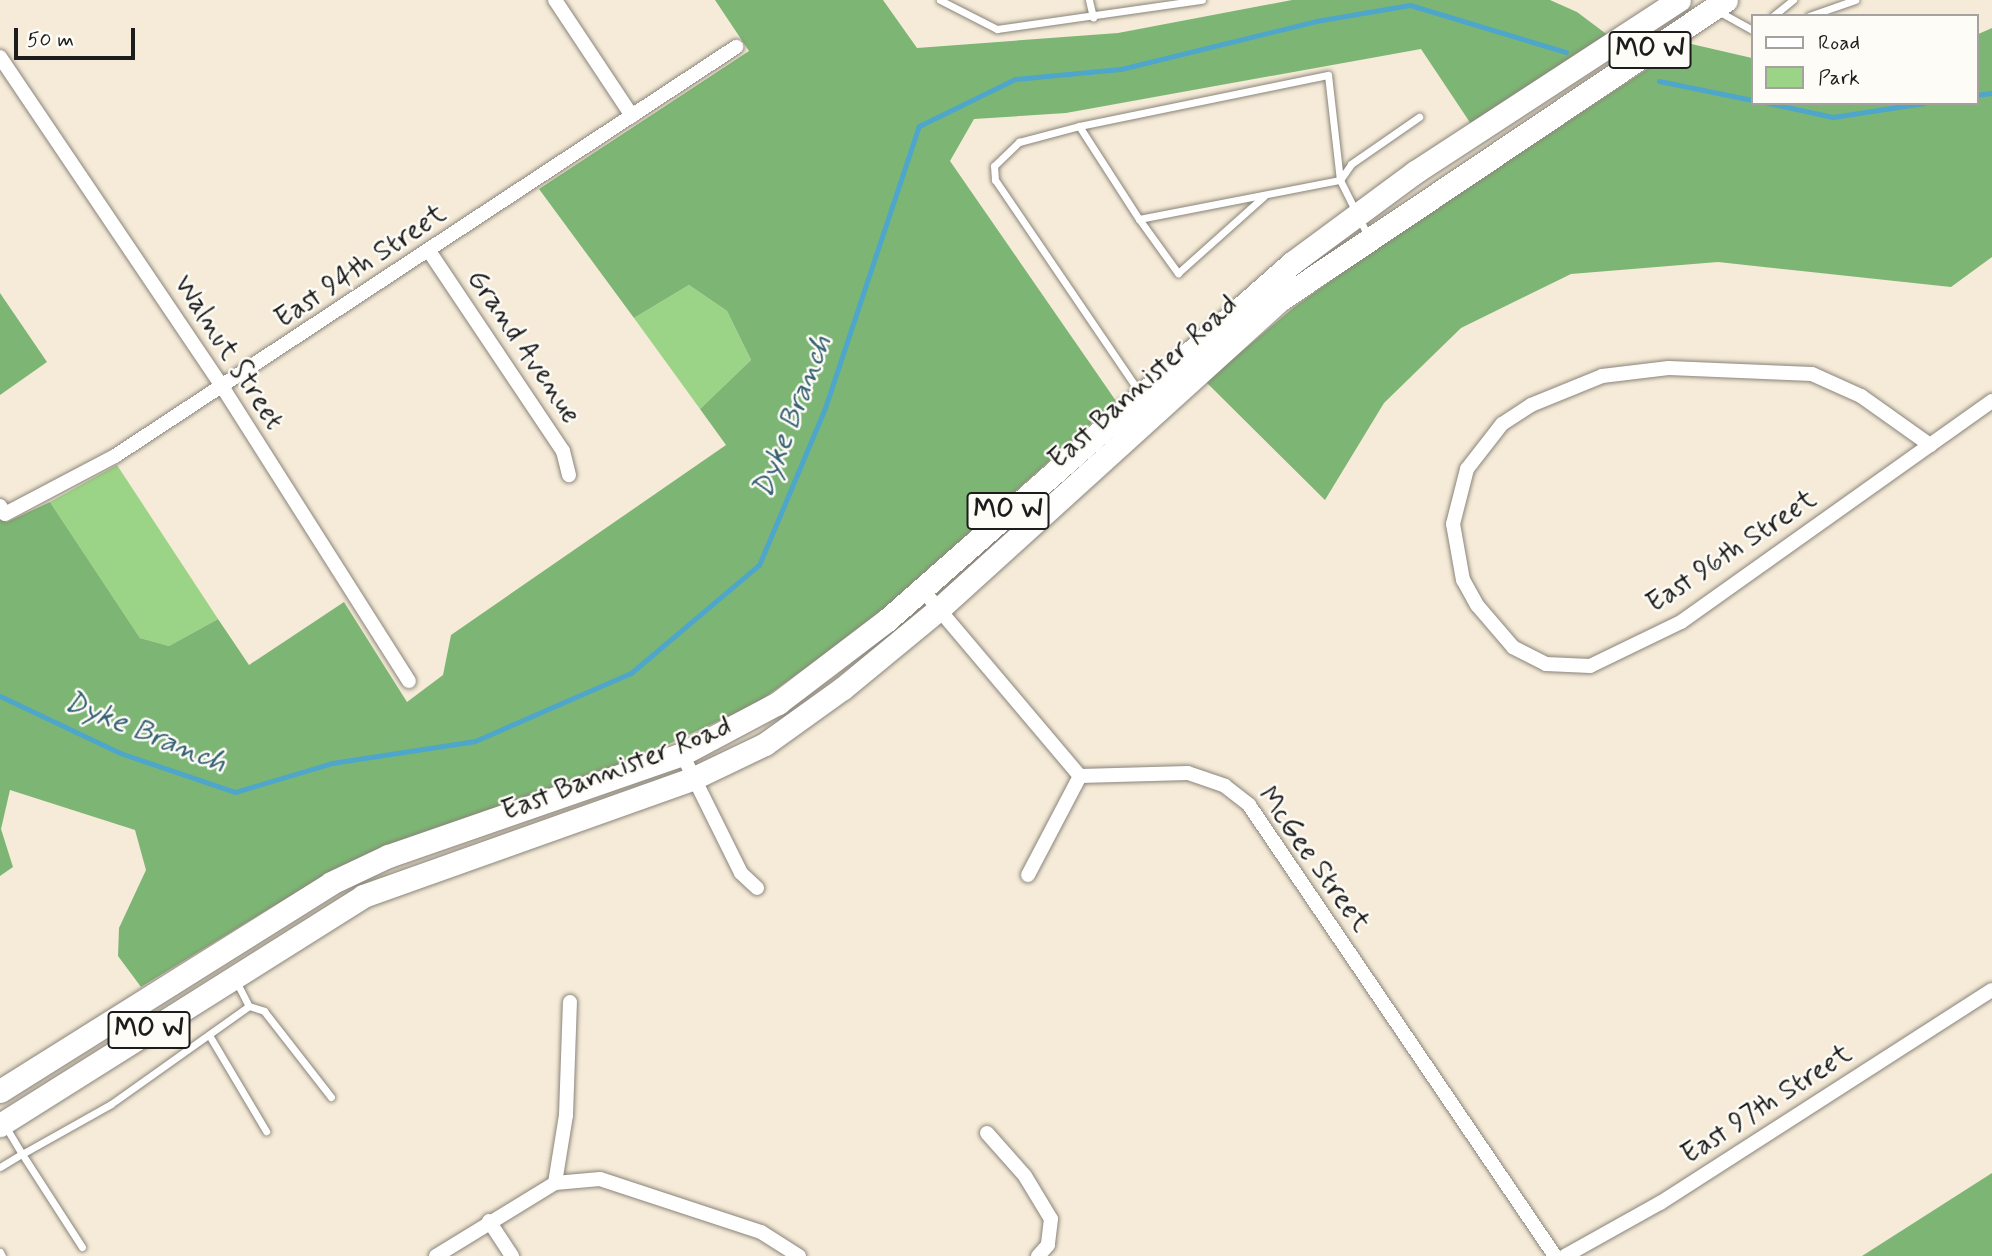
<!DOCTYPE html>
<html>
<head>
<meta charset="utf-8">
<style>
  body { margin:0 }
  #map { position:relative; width:1992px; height:1256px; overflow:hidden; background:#f6ebd8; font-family:Mynerve,sans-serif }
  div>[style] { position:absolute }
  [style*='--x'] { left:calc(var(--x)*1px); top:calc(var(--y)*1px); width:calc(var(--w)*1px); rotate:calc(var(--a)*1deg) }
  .green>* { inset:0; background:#9cd487 }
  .forest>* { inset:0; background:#7db674 }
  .stream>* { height:5px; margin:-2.5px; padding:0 2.5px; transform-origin:2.5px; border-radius:2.5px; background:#4fa6cb }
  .roads { filter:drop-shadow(0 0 2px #89847a) drop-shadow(0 0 2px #89847a) }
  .lane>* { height:7px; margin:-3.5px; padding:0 3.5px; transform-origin:3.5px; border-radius:3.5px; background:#fff }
  .street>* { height:14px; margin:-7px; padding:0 7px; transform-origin:7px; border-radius:7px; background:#fff }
  .primary>* { height:23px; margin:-11.5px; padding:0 11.5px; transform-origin:11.5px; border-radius:11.5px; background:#fff }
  span { translate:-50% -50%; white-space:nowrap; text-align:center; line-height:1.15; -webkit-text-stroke:5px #fdfcf7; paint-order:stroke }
  .shield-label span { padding:2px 5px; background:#fdfcf7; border:2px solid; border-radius:5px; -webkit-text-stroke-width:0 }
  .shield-label { font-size:26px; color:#1c1c1c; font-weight:700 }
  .street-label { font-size:28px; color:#1c1c1c }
  .water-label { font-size:30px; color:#366174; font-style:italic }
  .legend { position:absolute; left:1751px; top:14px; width:228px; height:91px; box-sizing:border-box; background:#fdfcf7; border:2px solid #a3a29f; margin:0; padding:9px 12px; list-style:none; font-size:21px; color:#1c1c1c }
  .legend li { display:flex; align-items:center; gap:14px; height:35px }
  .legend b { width:35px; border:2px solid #a3a29f }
  .scale { position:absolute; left:14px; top:28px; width:121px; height:32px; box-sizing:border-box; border:4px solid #1c1c1c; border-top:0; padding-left:9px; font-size:21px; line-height:24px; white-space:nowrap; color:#1c1c1c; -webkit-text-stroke:5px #fdfcf7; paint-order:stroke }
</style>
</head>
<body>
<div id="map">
  <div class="green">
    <i style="clip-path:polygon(689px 285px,727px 311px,751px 360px,700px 409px,634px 318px)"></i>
    <i style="clip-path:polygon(117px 465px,218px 619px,169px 646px,140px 638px,50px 502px)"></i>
  </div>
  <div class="forest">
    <i style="clip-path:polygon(715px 0,883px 0,917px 48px,1118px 33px,1292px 0,1550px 0,1577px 12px,1609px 36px,1471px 124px,1421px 49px,1066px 113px,974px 119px,950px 161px,1116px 401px,872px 620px,757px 703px,615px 769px,318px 879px,141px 987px,118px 956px,119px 928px,146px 870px,135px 830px,10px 790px,1px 829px,13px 867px,0 876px,0 520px,7px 522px,50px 502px,140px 638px,169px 646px,218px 619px,249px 665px,344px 602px,407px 702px,443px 675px,451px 635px,726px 445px,700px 409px,751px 360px,727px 311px,689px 285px,634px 318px,539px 189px,749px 51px)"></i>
    <i style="clip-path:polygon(1992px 28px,1992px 257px,1951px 287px,1718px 262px,1571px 274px,1461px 328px,1384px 403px,1325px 500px,1206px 382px,1293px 308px,1392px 237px,1687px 43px,1752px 58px,1752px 103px,1976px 103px,1976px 35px)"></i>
    <i style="clip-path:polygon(0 293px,47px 362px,0 395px)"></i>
    <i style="clip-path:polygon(1992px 1173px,1992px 1256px,1862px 1256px)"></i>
  </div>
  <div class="stream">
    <i style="--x:1659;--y:81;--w:95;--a:11.5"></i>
    <i style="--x:1976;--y:95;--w:16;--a:-7"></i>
    <i style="--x:1768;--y:103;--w:66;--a:12.2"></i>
    <i style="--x:1833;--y:117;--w:92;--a:-8.7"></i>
    <i style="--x:0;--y:696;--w:133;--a:25.4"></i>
    <i style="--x:120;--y:753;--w:121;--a:18.7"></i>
    <i style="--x:235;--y:792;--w:101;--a:-16.6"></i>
    <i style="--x:332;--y:763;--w:145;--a:-8.7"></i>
    <i style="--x:475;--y:741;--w:170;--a:-23.6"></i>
    <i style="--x:631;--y:673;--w:167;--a:-40.2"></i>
    <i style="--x:759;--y:565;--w:170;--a:-67.2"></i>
    <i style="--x:825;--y:408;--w:297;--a:-71.6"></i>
    <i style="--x:919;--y:126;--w:107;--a:-26.1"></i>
    <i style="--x:1015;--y:79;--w:106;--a:-5.4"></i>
    <i style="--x:1121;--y:69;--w:201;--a:-13.8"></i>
    <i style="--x:1316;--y:21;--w:95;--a:-9.7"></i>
    <i style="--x:1410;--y:5;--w:163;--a:16.8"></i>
  </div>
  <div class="roads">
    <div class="lane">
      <i style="--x:940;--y:0;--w:64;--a:27"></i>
      <i style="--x:997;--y:29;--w:207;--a:-8.1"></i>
      <i style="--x:1089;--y:0;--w:18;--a:77"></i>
      <i style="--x:1718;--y:11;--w:39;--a:29"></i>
      <i style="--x:1773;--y:16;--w:26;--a:-39"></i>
      <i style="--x:1809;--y:16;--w:49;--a:-19.2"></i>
      <i style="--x:1079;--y:126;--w:254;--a:-11.6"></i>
      <i style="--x:1328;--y:75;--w:106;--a:83.5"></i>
      <i style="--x:1340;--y:180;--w:19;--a:-55"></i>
      <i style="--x:1351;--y:164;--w:83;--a:-34.7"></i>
      <i style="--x:1139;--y:219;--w:67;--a:54.2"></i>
      <i style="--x:1178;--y:273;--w:115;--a:-41.8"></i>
      <i style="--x:1140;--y:393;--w:258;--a:-124.2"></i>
      <i style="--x:995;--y:180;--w:14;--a:-94"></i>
      <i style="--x:994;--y:166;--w:35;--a:-44"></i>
      <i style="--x:1019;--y:142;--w:62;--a:-14.9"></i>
      <i style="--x:1079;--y:126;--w:111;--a:57.2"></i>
      <i style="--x:1139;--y:219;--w:205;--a:-11"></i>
      <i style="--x:1340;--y:180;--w:63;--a:63.4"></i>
      <i style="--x:235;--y:979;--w:30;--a:63"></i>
      <i style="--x:209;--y:1035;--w:112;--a:59.3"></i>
      <i style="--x:0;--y:1167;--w:26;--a:-31"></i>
      <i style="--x:22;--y:1154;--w:35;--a:-121"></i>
      <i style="--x:82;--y:1247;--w:111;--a:-122.8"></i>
      <i style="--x:22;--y:1154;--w:102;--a:-29.3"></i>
      <i style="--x:111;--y:1104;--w:169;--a:-35.4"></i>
      <i style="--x:249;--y:1006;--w:16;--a:18"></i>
      <i style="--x:264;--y:1011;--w:109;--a:52.1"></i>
      <i style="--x:0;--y:1252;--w:4;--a:63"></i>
    </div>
    <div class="street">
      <i style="--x:555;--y:0;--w:139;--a:56.4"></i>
      <i style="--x:0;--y:57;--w:399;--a:56"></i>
      <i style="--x:223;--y:388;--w:347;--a:57.6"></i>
      <i style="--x:429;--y:251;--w:241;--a:56.2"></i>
      <i style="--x:563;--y:451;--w:25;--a:76"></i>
      <i style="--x:1669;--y:368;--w:143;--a:2.4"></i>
      <i style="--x:1812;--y:374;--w:54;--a:24.2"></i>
      <i style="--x:1861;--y:396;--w:85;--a:35.4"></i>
      <i style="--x:1930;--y:445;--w:305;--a:144.6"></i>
      <i style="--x:1681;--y:622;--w:101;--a:154.2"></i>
      <i style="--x:1590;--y:666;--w:44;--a:-177.4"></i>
      <i style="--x:1546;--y:664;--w:37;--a:-153"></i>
      <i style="--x:1513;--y:647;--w:55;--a:-130.6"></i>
      <i style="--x:1477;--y:605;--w:29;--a:-119"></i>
      <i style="--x:1463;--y:580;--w:57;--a:-100.1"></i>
      <i style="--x:1453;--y:524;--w:57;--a:-75.7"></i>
      <i style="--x:1467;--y:469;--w:57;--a:-52.1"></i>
      <i style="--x:1502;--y:424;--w:35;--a:-33"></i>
      <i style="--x:1531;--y:405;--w:77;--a:-22.2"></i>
      <i style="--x:1602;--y:376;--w:67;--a:-6.8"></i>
      <i style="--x:1930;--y:445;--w:76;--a:-35.4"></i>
      <i style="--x:0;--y:506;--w:9;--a:58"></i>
      <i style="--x:5;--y:514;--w:124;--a:-27.8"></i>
      <i style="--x:115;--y:456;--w:744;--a:-33.37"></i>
      <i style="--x:921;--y:588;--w:246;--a:49.8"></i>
      <i style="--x:1080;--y:776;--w:108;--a:-1.6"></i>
      <i style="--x:1188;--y:773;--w:39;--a:19"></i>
      <i style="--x:1225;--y:786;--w:31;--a:38"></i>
      <i style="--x:1249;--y:805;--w:545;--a:55.84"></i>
      <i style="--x:682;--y:754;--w:133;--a:63.6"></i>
      <i style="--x:741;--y:873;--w:22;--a:43"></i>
      <i style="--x:1028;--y:875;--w:112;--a:-62.3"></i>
      <i style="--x:987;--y:1133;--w:57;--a:48.5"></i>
      <i style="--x:1025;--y:1176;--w:50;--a:58.8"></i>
      <i style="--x:1051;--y:1219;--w:26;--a:97"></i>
      <i style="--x:1048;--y:1245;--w:15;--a:132"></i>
      <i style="--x:555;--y:1183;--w:45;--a:-5.1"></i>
      <i style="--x:600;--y:1179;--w:169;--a:18.2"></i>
      <i style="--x:761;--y:1232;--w:45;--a:32.3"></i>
      <i style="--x:489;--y:1221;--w:42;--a:56.7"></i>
      <i style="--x:436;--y:1256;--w:140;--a:-31.5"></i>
      <i style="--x:555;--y:1183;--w:69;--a:-80.8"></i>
      <i style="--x:566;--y:1115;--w:113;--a:-88"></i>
      <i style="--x:1565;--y:1256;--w:109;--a:-29.2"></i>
      <i style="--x:1660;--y:1203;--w:394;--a:-32.7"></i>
    </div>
    <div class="primary">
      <i style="--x:0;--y:1091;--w:391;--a:-32.1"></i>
      <i style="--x:331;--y:883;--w:63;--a:-25.3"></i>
      <i style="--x:388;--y:856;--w:311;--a:-19.1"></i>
      <i style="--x:682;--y:754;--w:109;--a:-28"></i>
      <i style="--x:778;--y:703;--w:137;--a:-37.3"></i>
      <i style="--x:887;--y:620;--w:540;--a:-41.4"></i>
      <i style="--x:1292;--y:263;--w:153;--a:-36.5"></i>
      <i style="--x:1415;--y:172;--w:315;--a:-33.1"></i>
      <i style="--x:0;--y:1125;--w:429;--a:-32.2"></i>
      <i style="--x:363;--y:896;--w:349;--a:-19.6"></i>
      <i style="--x:692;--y:779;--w:81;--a:-25.6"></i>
      <i style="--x:765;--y:744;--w:96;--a:-35.7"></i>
      <i style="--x:843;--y:688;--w:126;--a:-39.5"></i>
      <i style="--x:940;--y:608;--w:460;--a:-42.2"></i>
      <i style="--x:1281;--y:299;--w:536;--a:-33.9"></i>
    </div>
  </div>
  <div class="shield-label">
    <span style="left:1650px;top:50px">MO W</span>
    <span style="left:1008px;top:511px">MO W</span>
    <span style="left:149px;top:1030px">MO W</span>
  </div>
  <div class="street-label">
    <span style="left:361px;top:267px;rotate:-34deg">East 94th Street</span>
    <span style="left:523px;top:347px;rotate:56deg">Grand Avenue</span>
    <span style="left:228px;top:353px;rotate:57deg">Walnut Street</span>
    <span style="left:1144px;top:383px;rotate:-42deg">East Bannister Road</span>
    <span style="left:1732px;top:552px;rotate:-34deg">East 96th Street</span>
    <span style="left:617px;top:770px;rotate:-21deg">East Bannister Road</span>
    <span style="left:1313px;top:860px;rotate:54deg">McGee Street</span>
    <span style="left:1767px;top:1105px;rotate:-33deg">East 97th Street</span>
  </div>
  <div class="water-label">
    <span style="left:793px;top:417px;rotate:-69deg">Dyke Branch</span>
    <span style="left:145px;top:733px;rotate:22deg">Dyke Branch</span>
  </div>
  <ul class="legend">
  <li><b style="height:9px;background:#fff"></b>Road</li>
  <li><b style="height:19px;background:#9cd487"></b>Park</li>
  </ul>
  <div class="scale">50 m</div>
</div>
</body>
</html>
